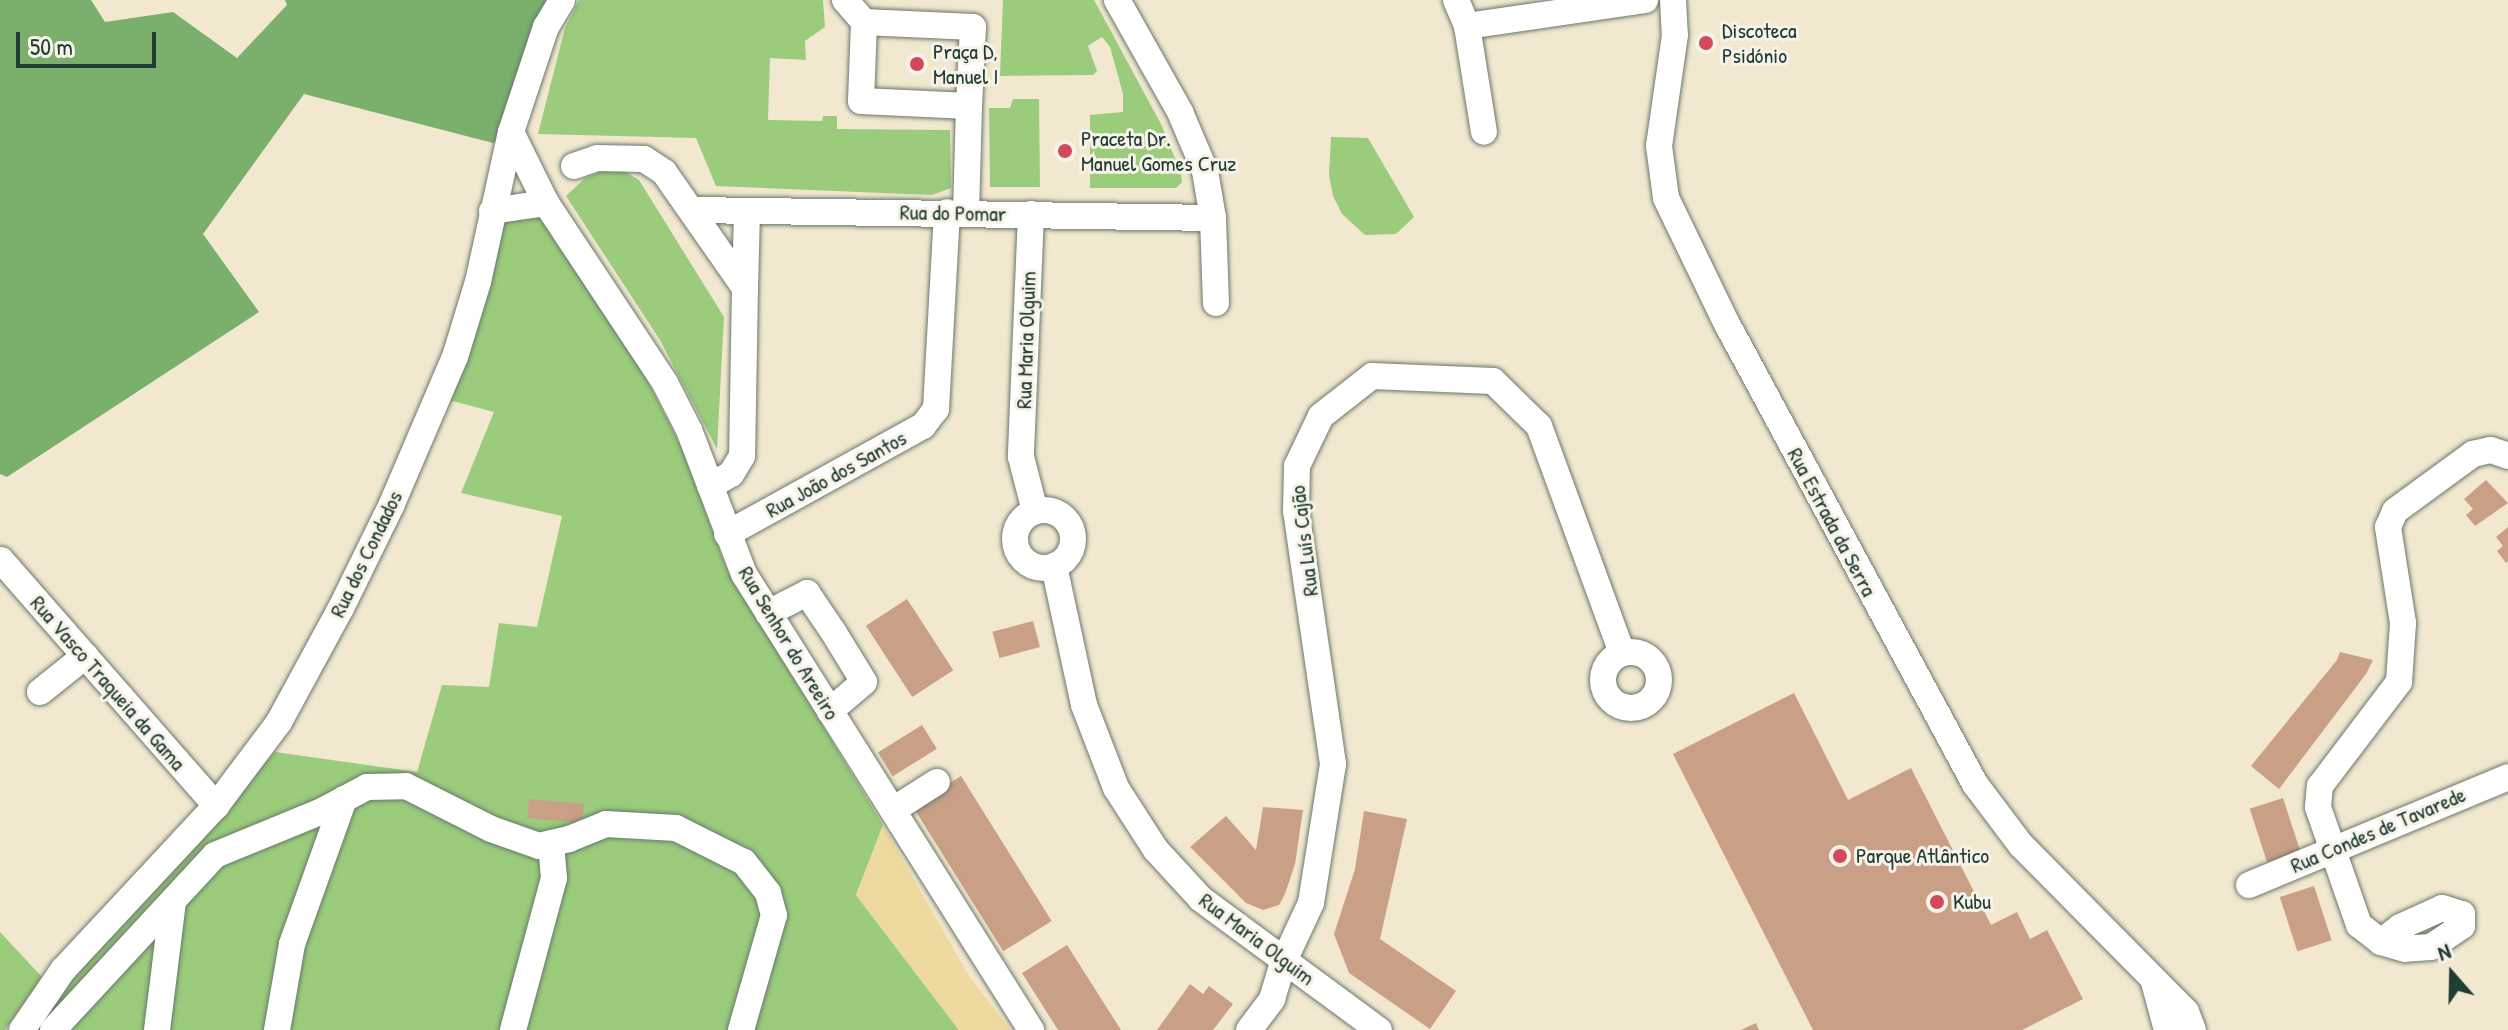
<!DOCTYPE html>
<html>
<head>
<meta charset="utf-8">
<style>
  body { margin:0 }
  #map { position:relative; width:2508px; height:1030px; overflow:hidden; background:#f2e8d0; font-family:"Patrick Hand",sans-serif }
  div>[style] { position:absolute }
  [style*='--x'] { left:calc(var(--x)*1px); top:calc(var(--y)*1px); width:calc(var(--w)*1px); rotate:calc(var(--a)*1deg) }
  .green>* { inset:0; background:#9acc7c }
  .forest>* { inset:0; background:#7bb06c }
  .sand>* { inset:0; background:#eeda9e }
  .building>* { inset:0; background:#c99f86; transform-origin:0 0 }
  .roads { filter:drop-shadow(0 0 2px #69796b) drop-shadow(0 0 2px #69796b) }
  .minor>* { height:26px; margin:-13px; padding:0 13px; transform-origin:13px; border-radius:13px; background:#fff }
  .minor>.ring { margin:-13px; padding:0; box-sizing:content-box; background:none; border:26px solid #fff; border-radius:50% }
  .dots>* { width:22px; height:22px; translate:-50% -50%; box-sizing:border-box; border:4px solid #f7f3e8; border-radius:50% }
  span { translate:-50% -50%; white-space:nowrap; text-align:center; line-height:1.15; -webkit-text-stroke:6px #f7f3e8; paint-order:stroke }
  .poi-label { font-size:22px; color:#1f3d34 }
  .left { translate:0 -50%; text-align:left }
  .street-label { font-size:22px; color:#1f3d34 }
  .north { position:absolute; left:2412px; top:934px; width:80px; height:80px; -webkit-text-stroke:6px #f7f3e8; paint-order:stroke; rotate:340deg; font-size:22px; font-weight:700; line-height:32px; text-align:center; color:#1f3d34 }
  .north::after { content:''; display:block; margin:auto; width:28px; height:36px; background:#1f3d34; clip-path:polygon(50% 0,100% 100%,50% 72%,0 100%) }
  .scale { position:absolute; left:16px; top:32px; width:140px; height:36px; box-sizing:border-box; border:4px solid #1f3d34; border-top:0; padding-left:10px; font-size:24px; line-height:28px; white-space:nowrap; color:#1f3d34; -webkit-text-stroke:6px #f7f3e8; paint-order:stroke }
</style>
</head>
<body>
<div id="map">
  <div class="green">
    <i style="clip-path:polygon(579px 0,823px 0,825px 27px,805px 41px,806px 60px,770px 58px,768px 120px,822px 121px,823px 116px,837px 116px,837px 129px,950px 130px,951px 188px,932px 195px,716px 186px,696px 138px,538px 134px,565px 28px)"></i>
    <i style="clip-path:polygon(1003px 0,1094px 0,1161px 124px,1181px 173px,1182px 182px,1176px 188px,1090px 188px,1090px 115px,1123px 112px,1123px 94px,1110px 47px,1102px 37px,1088px 46px,1097px 71px,1093px 75px,1000px 76px)"></i>
    <i style="clip-path:polygon(1013px 99px,1039px 99px,1040px 187px,990px 187px,989px 108px,1010px 108px)"></i>
    <i style="clip-path:polygon(1331px 137px,1368px 138px,1414px 217px,1396px 234px,1365px 235px,1342px 214px,1333px 196px,1329px 175px)"></i>
    <i style="clip-path:polygon(602px 171px,624px 171px,639px 180px,724px 317px,717px 449px,660px 340px,566px 196px,584px 179px)"></i>
    <i style="clip-path:polygon(544px 213px,644px 374px,682px 448px,725px 565px,883px 825px,856px 895px,959px 1030px,35px 1030px,71px 977px,275px 752px,417px 772px,442px 685px,489px 687px,499px 623px,537px 627px,562px 516px,461px 493px,494px 412px,449px 400px,498px 218px)"></i>
    <i style="clip-path:polygon(0 932px,42px 977px,5px 1030px,0 1030px)"></i>
  </div>
  <div class="forest">
    <i style="clip-path:polygon(0 0,91px 0,105px 22px,173px 12px,237px 58px,287px 5px,285px 0,562px 0,511px 132px,493px 143px,304px 94px,203px 234px,259px 312px,7px 477px,0 474px)"></i>
  </div>
  <div class="sand">
    <i style="clip-path:polygon(883px 825px,969px 976px,1011px 1030px,959px 1030px,856px 895px)"></i>
  </div>
  <div class="building">
    <i style="clip-path:polygon(2486px 480px,2508px 503px,2475px 526px,2466px 515px,2473px 509px,2464px 499px)"></i>
    <i style="clip-path:polygon(2508px 527px,2508px 561px,2506px 563px,2497px 551px,2503px 546px,2496px 537px)"></i>
    <i style="left:907px;top:599px;width:85px;height:49px;rotate:57deg"></i>
    <i style="left:1033px;top:621px;width:27px;height:42px;rotate:75deg"></i>
    <i style="clip-path:polygon(2340px 652px,2373px 660px,2366px 674px,2279px 789px,2251px 766px,2337px 660px)"></i>
    <i style="clip-path:polygon(1794px 693px,1848px 800px,1911px 768px,1991px 925px,2017px 912px,2030px 939px,2047px 930px,2083px 999px,2022px 1030px,1813px 1030px,1673px 754px)"></i>
    <i style="left:922px;top:725px;width:28px;height:52px;rotate:58deg"></i>
    <i style="left:961px;top:776px;width:171px;height:57px;rotate:58deg"></i>
    <i style="left:2283px;top:798px;width:56px;height:35px;rotate:72deg"></i>
    <i style="left:529px;top:799px;width:55px;height:19px;rotate:5deg"></i>
    <i style="clip-path:polygon(1263px 807px,1303px 810px,1295px 864px,1285px 894px,1279px 905px,1263px 910px,1246px 903px,1190px 847px,1226px 816px,1256px 850px)"></i>
    <i style="clip-path:polygon(1364px 811px,1407px 819px,1380px 939px,1456px 991px,1430px 1029px,1349px 973px,1334px 934px,1355px 869px)"></i>
    <i style="left:2314px;top:886px;width:57px;height:36px;rotate:72deg"></i>
    <i style="clip-path:polygon(1067px 945px,1121px 1030px,1058px 1030px,1022px 973px)"></i>
    <i style="clip-path:polygon(1190px 984px,1203px 994px,1209px 986px,1233px 1004px,1213px 1030px,1157px 1030px)"></i>
    <i style="clip-path:polygon(1756px 1023px,1759px 1030px,1741px 1030px)"></i>
  </div>
  <div class="roads">
    <div class="minor">
      <i style="--x:845;--y:0;--w:29;--a:49"></i>
      <i style="--x:1117;--y:0;--w:129;--a:60.6"></i>
      <i style="--x:1180;--y:112;--w:64;--a:67"></i>
      <i style="--x:1205;--y:171;--w:48;--a:80.3"></i>
      <i style="--x:1213;--y:218;--w:85;--a:88"></i>
      <i style="--x:1456;--y:0;--w:28;--a:67"></i>
      <i style="--x:1467;--y:26;--w:107;--a:80.9"></i>
      <i style="--x:1673;--y:0;--w:35;--a:87"></i>
      <i style="--x:1675;--y:35;--w:112;--a:98.2"></i>
      <i style="--x:1659;--y:146;--w:52;--a:82.3"></i>
      <i style="--x:1666;--y:198;--w:140;--a:64.2"></i>
      <i style="--x:1727;--y:324;--w:523;--a:61.67"></i>
      <i style="--x:1975;--y:784;--w:76;--a:53"></i>
      <i style="--x:2021;--y:845;--w:235;--a:45.3"></i>
      <i style="--x:2186;--y:1012;--w:19;--a:69"></i>
      <i style="--x:864;--y:22;--w:109;--a:2.6"></i>
      <i style="--x:973;--y:27;--w:79;--a:92.9"></i>
      <i style="--x:969;--y:106;--w:108;--a:-177.3"></i>
      <i style="--x:861;--y:101;--w:79;--a:-87.8"></i>
      <i style="--x:1467;--y:26;--w:180;--a:-8.3"></i>
      <i style="--x:574;--y:166;--w:24;--a:-19"></i>
      <i style="--x:597;--y:158;--w:47;--a:1.2"></i>
      <i style="--x:644;--y:159;--w:24;--a:33"></i>
      <i style="--x:664;--y:172;--w:141;--a:55.1"></i>
      <i style="--x:745;--y:288;--w:168;--a:91"></i>
      <i style="--x:742;--y:456;--w:21;--a:121"></i>
      <i style="--x:731;--y:474;--w:24;--a:150"></i>
      <i style="--x:546;--y:203;--w:216;--a:56.5"></i>
      <i style="--x:665;--y:383;--w:53;--a:62.9"></i>
      <i style="--x:689;--y:430;--w:154;--a:69.1"></i>
      <i style="--x:744;--y:574;--w:539;--a:57.81"></i>
      <i style="--x:693;--y:210;--w:520;--a:0.88"></i>
      <i style="--x:492;--y:211;--w:55;--a:-8.4"></i>
      <i style="--x:546;--y:203;--w:79;--a:-116.2"></i>
      <i style="--x:966;--y:213;--w:107;--a:-88.4"></i>
      <i style="--x:1031;--y:214;--w:243;--a:92.4"></i>
      <i style="--x:1021;--y:457;--w:56;--a:75.5"></i>
      <i style="--x:745;--y:288;--w:76;--a:-88.5"></i>
      <i class="ring" style="left:1015px;top:510px;width:32px;height:32px"></i>
      <i style="--x:727;--y:534;--w:224;--a:-28.9"></i>
      <i style="--x:923;--y:426;--w:21;--a:-53"></i>
      <i style="--x:936;--y:409;--w:197;--a:-86.8"></i>
      <i style="--x:1;--y:560;--w:327;--a:48.8"></i>
      <i style="--x:1054;--y:566;--w:142;--a:77.8"></i>
      <i style="--x:1084;--y:705;--w:89;--a:68.9"></i>
      <i style="--x:1116;--y:788;--w:74;--a:57.2"></i>
      <i style="--x:1156;--y:850;--w:67;--a:47.4"></i>
      <i style="--x:1201;--y:899;--w:221;--a:36.4"></i>
      <i style="--x:768;--y:613;--w:44;--a:-27.1"></i>
      <i style="--x:807;--y:593;--w:48;--a:56"></i>
      <i style="--x:834;--y:633;--w:57;--a:58.5"></i>
      <i style="--x:864;--y:682;--w:45;--a:139.5"></i>
      <i class="ring" style="left:1603px;top:652px;width:30px;height:30px"></i>
      <i style="--x:40;--y:692;--w:58;--a:-38.7"></i>
      <i style="--x:893;--y:810;--w:52;--a:-32.5"></i>
      <i style="--x:2249;--y:885;--w:281;--a:-22.6"></i>
      <i style="--x:2381;--y:942;--w:24;--a:-38"></i>
      <i style="--x:2400;--y:927;--w:46;--a:-24.3"></i>
      <i style="--x:2442;--y:908;--w:21;--a:17"></i>
      <i style="--x:2462;--y:914;--w:12;--a:90"></i>
      <i style="--x:2462;--y:926;--w:37;--a:146"></i>
      <i style="--x:2431;--y:947;--w:26;--a:176"></i>
      <i style="--x:2405;--y:949;--w:25;--a:-164"></i>
      <i style="--x:2381;--y:942;--w:28;--a:-142"></i>
      <i style="--x:2359;--y:925;--w:125;--a:-109.2"></i>
      <i style="--x:2318;--y:807;--w:21;--a:-85"></i>
      <i style="--x:2320;--y:786;--w:131;--a:-52.8"></i>
      <i style="--x:2399;--y:682;--w:59;--a:-86.1"></i>
      <i style="--x:2403;--y:623;--w:97;--a:-98.9"></i>
      <i style="--x:2388;--y:527;--w:17;--a:-66"></i>
      <i style="--x:2395;--y:511;--w:97;--a:-36.2"></i>
      <i style="--x:2473;--y:454;--w:18;--a:-13"></i>
      <i style="--x:2491;--y:450;--w:18;--a:19"></i>
      <i style="--x:2154;--y:982;--w:50;--a:74.8"></i>
      <i style="--x:22;--y:1030;--w:73;--a:-55.7"></i>
      <i style="--x:63;--y:970;--w:224;--a:-47"></i>
      <i style="--x:216;--y:806;--w:105;--a:-53.1"></i>
      <i style="--x:279;--y:722;--w:130;--a:-61.5"></i>
      <i style="--x:341;--y:608;--w:114;--a:-63.9"></i>
      <i style="--x:391;--y:506;--w:162;--a:-66.8"></i>
      <i style="--x:455;--y:357;--w:78;--a:-73"></i>
      <i style="--x:478;--y:282;--w:154;--a:-77.6"></i>
      <i style="--x:511;--y:132;--w:111;--a:-71.6"></i>
      <i style="--x:546;--y:27;--w:31;--a:-59"></i>
      <i style="--x:53;--y:1030;--w:238;--a:-47.2"></i>
      <i style="--x:215;--y:855;--w:113;--a:-22.3"></i>
      <i style="--x:320;--y:812;--w:53;--a:-28"></i>
      <i style="--x:367;--y:787;--w:39;--a:-1"></i>
      <i style="--x:406;--y:786;--w:95;--a:26.8"></i>
      <i style="--x:491;--y:829;--w:51;--a:19.5"></i>
      <i style="--x:539;--y:846;--w:31;--a:-13"></i>
      <i style="--x:569;--y:839;--w:40;--a:-22"></i>
      <i style="--x:606;--y:824;--w:70;--a:3.3"></i>
      <i style="--x:676;--y:828;--w:76;--a:26.6"></i>
      <i style="--x:744;--y:862;--w:39;--a:52"></i>
      <i style="--x:768;--y:893;--w:23;--a:75"></i>
      <i style="--x:774;--y:915;--w:120;--a:106"></i>
      <i style="--x:157;--y:1030;--w:130;--a:-82.9"></i>
      <i style="--x:277;--y:1030;--w:87;--a:-80.1"></i>
      <i style="--x:292;--y:944;--w:154;--a:-70.3"></i>
      <i style="--x:513;--y:1030;--w:157;--a:-74.9"></i>
      <i style="--x:554;--y:878;--w:35;--a:-95"></i>
      <i style="--x:1249;--y:1030;--w:39;--a:-53"></i>
      <i style="--x:1272;--y:999;--w:38;--a:-73"></i>
      <i style="--x:1283;--y:963;--w:66;--a:-65"></i>
      <i style="--x:1311;--y:903;--w:141;--a:-81"></i>
      <i style="--x:1333;--y:764;--w:256;--a:-98.3"></i>
      <i style="--x:1296;--y:511;--w:45;--a:-88.7"></i>
      <i style="--x:1297;--y:466;--w:55;--a:-64.4"></i>
      <i style="--x:1321;--y:416;--w:65;--a:-38.1"></i>
      <i style="--x:1372;--y:376;--w:121;--a:2.4"></i>
      <i style="--x:1493;--y:381;--w:64;--a:44.4"></i>
      <i style="--x:1539;--y:426;--w:242;--a:69.9"></i>
    </div>
  </div>
  <div class="dots">
    <i style="left:1706px;top:43px;background:#d1495b"></i>
    <i style="left:917px;top:64px;background:#d1495b"></i>
    <i style="left:1065px;top:151px;background:#d1495b"></i>
    <i style="left:1840px;top:856px;background:#d1495b"></i>
    <i style="left:1937px;top:902px;background:#d1495b"></i>
  </div>
  <div class="poi-label">
    <span class="left" style="left:1722px;top:43px">Discoteca<br>Psidónio</span>
    <span class="left" style="left:933px;top:64px">Praça D,<br>Manuel I</span>
    <span class="left" style="left:1081px;top:151px">Praceta Dr.<br>Manuel Gomes Cruz</span>
    <span class="left" style="left:1856px;top:856px">Parque Atlântico</span>
    <span class="left" style="left:1953px;top:902px">Kubu</span>
  </div>
  <div class="street-label">
    <span style="left:953px;top:213px;rotate:1deg">Rua do Pomar</span>
    <span style="left:1026px;top:340px;rotate:-88deg">Rua Maria Olguim</span>
    <span style="left:836px;top:474px;rotate:-29deg">Rua João dos Santos</span>
    <span style="left:1832px;top:522px;rotate:62deg">Rua Estrada da Serra</span>
    <span style="left:1304px;top:541px;rotate:-97deg">Rua Luís Cajão</span>
    <span style="left:366px;top:554px;rotate:-64deg">Rua dos Condados</span>
    <span style="left:789px;top:643px;rotate:59deg">Rua Senhor do Areeiro</span>
    <span style="left:108px;top:683px;rotate:49deg">Rua Vasco Traqueia da Gama</span>
    <span style="left:2378px;top:830px;rotate:-23deg">Rua Condes de Tavarede</span>
    <span style="left:1257px;top:939px;rotate:37deg">Rua Maria Olguim</span>
  </div>
  <div class="north">N</div>
  <div class="scale">50 m</div>
</div>
</body>
</html>
